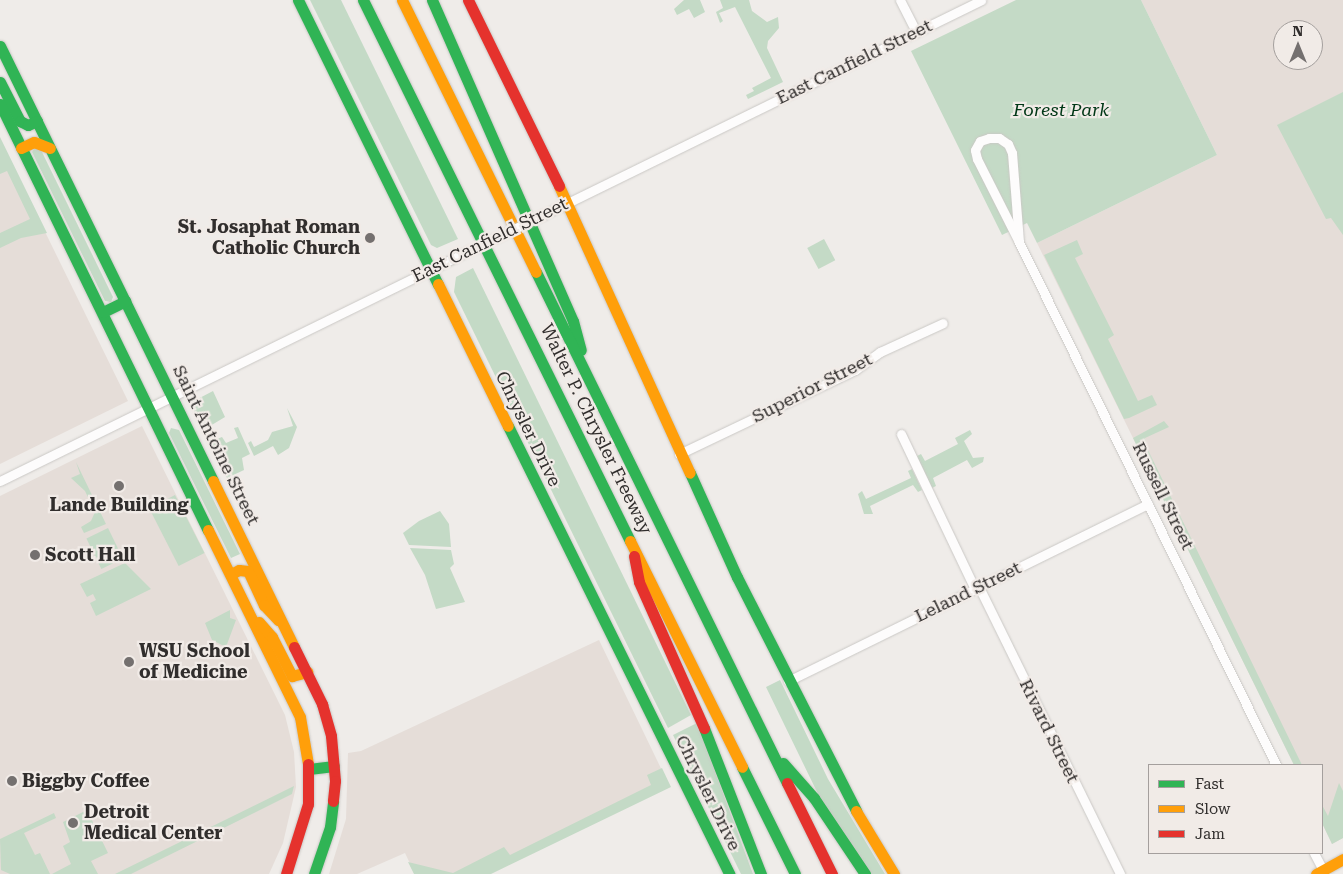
<!DOCTYPE html>
<html>
<head>
<meta charset="utf-8">
<style>
  body { margin:0 }
  #map { position:relative; width:1343px; height:874px; overflow:hidden; background:#efece9; font-family:"Roboto Serif",serif }
  div>[style] { position:absolute }
  [style*='--x'] { left:calc(var(--x)*1px); top:calc(var(--y)*1px); width:calc(var(--w)*1px); rotate:calc(var(--a)*1deg) }
  .built>* { inset:0; background:#e5ddd8 }
  .green>* { inset:0; background:#c4dac6; transform-origin:0 0 }
  .roads { filter:drop-shadow(0 0 1px #cac8c5) drop-shadow(0 0 1px #cac8c5) }
  .street>* { height:9px; margin:-4.5px; padding:0 4.5px; transform-origin:4.5px; border-radius:4.5px; background:#fdfcfc }
  .fast>* { height:11px; margin:-5.5px; padding:0 5.5px; transform-origin:5.5px; border-radius:5.5px; background:#30b455 }
  .slow>* { height:11px; margin:-5.5px; padding:0 5.5px; transform-origin:5.5px; border-radius:5.5px; background:#ff9f0a }
  .jam>* { height:11px; margin:-5.5px; padding:0 5.5px; transform-origin:5.5px; border-radius:5.5px; background:#e5322d }
  .bridges { filter:drop-shadow(0 0 1px #cac8c5) drop-shadow(0 0 1px #cac8c5) }
  .street-bridge>* { height:9px; margin:-4.5px; padding:0 4.5px; transform-origin:4.5px; border-radius:4.5px; background:#fdfcfc }
  .dots>* { width:14px; height:14px; translate:-50% -50%; box-sizing:border-box; border:2px solid #f1ebe7; border-radius:50% }
  span { translate:-50% -50%; white-space:nowrap; text-align:center; line-height:1.15; -webkit-text-stroke:4.5px #f1ebe7; paint-order:stroke }
  .street-label { font-size:18px; color:#312e2d }
  .park-label { font-size:18px; color:#003716; font-style:italic }
  .poi-label { font-size:18px; color:#312e2d; font-weight:700 }
  .right { translate:-100% -50%; text-align:right }
  .left { translate:0 -50%; text-align:left }
  .legend { position:absolute; left:1148px; top:764px; width:175px; height:90px; box-sizing:border-box; background:#f1ebe7; border:1px solid #a49f9d; margin:0; padding:6px 9px; list-style:none; font-size:15px; color:#312e2d }
  .legend li { display:flex; align-items:center; gap:10px; height:25px }
  .legend b { width:25px; border:1px solid #a49f9d }
  .north { position:absolute; left:1273px; top:20px; width:50px; height:50px; box-sizing:border-box; background:#f1ebe7; border:1px solid #a49f9d; border-radius:50%; rotate:0deg; font-size:14px; font-weight:700; line-height:20px; text-align:center; color:#312e2d }
  .north::after { content:''; display:block; margin:auto; width:18px; height:22px; background:#74706f; clip-path:polygon(50% 0,100% 100%,50% 72%,0 100%) }
</style>
</head>
<body>
<div id="map">
  <div class="built">
    <i style="clip-path:polygon(evenodd,1141px 0,1343px 0,1343px 838px,1332px 844px,1322px 823px,1322px 765px,1294px 765px,1037px 243px,1217px 155px,1141px 0,1283px 30px,1313px 30px,1313px 60px,1283px 60px,1283px 30px)"></i>
    <i style="clip-path:polygon(0 140px,128px 401px,0 464px)"></i>
    <i style="clip-path:polygon(142px 426px,285px 715px,294px 752px,296px 787px,283px 843px,269px 874px,0 874px,0 496px)"></i>
    <i style="clip-path:polygon(599px 640px,669px 785px,487px 874px,415px 874px,405px 853px,357px 874px,329px 874px,346px 819px,348px 753px,361px 751px)"></i>
  </div>
  <div class="green">
    <i style="clip-path:polygon(310px 0,341px 0,458px 239px,437px 248px,431px 245px)"></i>
    <i style="clip-path:polygon(684px 0,700px 0,705px 12px,694px 18px,689px 9px,677px 15px,674px 9px)"></i>
    <i style="clip-path:polygon(720px 0,749px 0,752px 11px,767px 22px,778px 17px,779px 28px,768px 41px,767px 48px,783px 82px,748px 99px,746px 95px,754px 91px,752px 88px,771px 78px,735px 7px,719px 13px,723px 21px,720px 23px,716px 12px,723px 8px)"></i>
    <i style="clip-path:polygon(1016px 0,1141px 0,1217px 155px,1037px 243px,1027px 223px,1002px 235px,911px 51px)"></i>
    <i style="clip-path:polygon(1343px 92px,1343px 235px,1331px 218px,1326px 219px,1277px 125px)"></i>
    <i style="clip-path:polygon(0 137px,47px 233px,21px 238px,0 248px,0 233px,30px 219px,7px 171px,0 174px)"></i>
    <i style="clip-path:polygon(35px 147px,40px 148px,113px 297px,111px 302px,105px 301px,32px 152px)"></i>
    <i style="left:824px;top:239px;width:24px;height:19px;rotate:62deg"></i>
    <i style="clip-path:polygon(1077px 240px,1083px 254px,1075px 258px,1114px 335px,1108px 339px,1138px 401px,1152px 395px,1157px 405px,1129px 418px,1124px 419px,1044px 255px)"></i>
    <i style="clip-path:polygon(473px 268px,691px 715px,668px 728px,454px 292px,456px 277px)"></i>
    <i style="clip-path:polygon(213px 391px,225px 417px,210px 426px,217px 439px,222px 437px,226px 443px,238px 438px,234px 428px,238px 427px,250px 454px,242px 458px,244px 470px,227px 478px,190px 403px)"></i>
    <i style="clip-path:polygon(287px 408px,297px 427px,289px 448px,278px 455px,273px 446px,254px 456px,248px 443px,251px 441px,254px 447px,268px 440px,272px 432px,293px 426px)"></i>
    <i style="clip-path:polygon(1164px 421px,1169px 427px,1145px 438px,1147px 448px,1302px 765px,1294px 765px,1133px 438px)"></i>
    <i style="clip-path:polygon(171px 428px,179px 430px,240px 554px,231px 558px,169px 433px)"></i>
    <i style="clip-path:polygon(970px 430px,972px 434px,964px 441px,973px 458px,984px 457px,983px 462px,972px 468px,967px 460px,933px 478px,936px 486px,932px 488px,917px 456px,921px 454px,925px 461px,958px 444px,955px 438px)"></i>
    <i style="clip-path:polygon(76px 462px,106px 524px,84px 533px,81px 527px,91px 521px,95px 512px,85px 491px,71px 478px,80px 474px)"></i>
    <i style="clip-path:polygon(912px 469px,922px 490px,918px 492px,913px 485px,870px 506px,873px 514px,864px 514px,858px 494px,862px 491px,866px 499px,911px 478px,908px 471px)"></i>
    <i style="left:175px;top:495px;width:65px;height:29px;rotate:63deg"></i>
    <i style="clip-path:polygon(440px 511px,449px 524px,451px 547px,409px 545px,403px 533px,419px 521px)"></i>
    <i style="left:108px;top:528px;width:34px;height:24px;rotate:64deg"></i>
    <i style="clip-path:polygon(410px 548px,451px 550px,454px 564px,450px 568px,465px 602px,436px 609px,425px 575px)"></i>
    <i style="clip-path:polygon(125px 563px,151px 589px,96px 616px,90px 603px,96px 600px,93px 594px,87px 597px,80px 584px)"></i>
    <i style="clip-path:polygon(230px 610px,230px 618px,236px 620px,226px 647px,212px 640px,205px 623px)"></i>
    <i style="clip-path:polygon(780px 680px,828px 779px,885px 874px,872px 874px,818px 794px,766px 687px)"></i>
    <i style="clip-path:polygon(697px 723px,753px 874px,741px 874px,673px 735px)"></i>
    <i style="clip-path:polygon(662px 768px,671px 787px,491px 874px,414px 874px,408px 862px,453px 873px,504px 847px,510px 855px,651px 785px,647px 775px)"></i>
    <i style="clip-path:polygon(1339px 783px,1343px 791px,1343px 838px,1332px 844px,1322px 823px,1322px 805px,1328px 816px)"></i>
    <i style="clip-path:polygon(294px 786px,292px 794px,131px 874px,115px 874px)"></i>
    <i style="clip-path:polygon(87px 810px,108px 853px,91px 861px,98px 874px,52px 874px,71px 864px,63px 846px,70px 842px,63px 822px)"></i>
    <i style="clip-path:polygon(54px 813px,56px 818px,24px 833px,35px 855px,40px 853px,50px 874px,10px 874px,1px 870px,0 839px)"></i>
  </div>
  <div class="roads">
    <div class="street">
      <i style="--x:900;--y:0;--w:36;--a:63"></i>
      <i style="--x:989;--y:138;--w:10;--a:0"></i>
      <i style="--x:999;--y:138;--w:11;--a:34"></i>
      <i style="--x:1008;--y:144;--w:10;--a:66"></i>
      <i style="--x:1012;--y:153;--w:89;--a:85.5"></i>
      <i style="--x:1019;--y:242;--w:93;--a:-116.8"></i>
      <i style="--x:977;--y:159;--w:9;--a:-103"></i>
      <i style="--x:975;--y:150;--w:10;--a:-61"></i>
      <i style="--x:980;--y:141;--w:9;--a:-18"></i>
      <i style="--x:543;--y:215;--w:488;--a:-26.1"></i>
      <i style="--x:1019;--y:242;--w:583;--a:63.83"></i>
      <i style="--x:901;--y:434;--w:172;--a:64.5"></i>
      <i style="--x:679;--y:454;--w:195;--a:-25.5"></i>
      <i style="--x:855;--y:370;--w:31;--a:-36"></i>
      <i style="--x:880;--y:352;--w:69;--a:-24.7"></i>
      <i style="--x:0;--y:481;--w:506;--a:-26.16"></i>
      <i style="--x:979;--y:587;--w:320;--a:63.8"></i>
      <i style="--x:788;--y:681;--w:401;--a:-26.2"></i>
      <i style="--x:1314;--y:853;--w:19;--a:62"></i>
    </div>
    <div class="fast">
      <i style="--x:298;--y:0;--w:317;--a:63.8"></i>
      <i style="--x:363;--y:0;--w:603;--a:63.73"></i>
      <i style="--x:432;--y:0;--w:351;--a:66.3"></i>
      <i style="--x:573;--y:321;--w:30;--a:75"></i>
      <i style="--x:0;--y:46;--w:484;--a:63.9"></i>
      <i style="--x:0;--y:82;--w:44;--a:62.9"></i>
      <i style="--x:20;--y:121;--w:9;--a:27"></i>
      <i style="--x:28;--y:125;--w:10;--a:-24"></i>
      <i style="--x:0;--y:104;--w:474;--a:64"></i>
      <i style="--x:536;--y:272;--w:569;--a:63.84"></i>
      <i style="--x:103;--y:312;--w:25;--a:-26"></i>
      <i style="--x:508;--y:426;--w:500;--a:63.7"></i>
      <i style="--x:690;--y:473;--w:114;--a:65.7"></i>
      <i style="--x:737;--y:577;--w:263;--a:63"></i>
      <i style="--x:704;--y:728;--w:157;--a:68.7"></i>
      <i style="--x:783;--y:763;--w:47;--a:48.5"></i>
      <i style="--x:814;--y:798;--w:92;--a:56.1"></i>
      <i style="--x:742;--y:767;--w:119;--a:63.6"></i>
      <i style="--x:309;--y:769;--w:25;--a:-7"></i>
      <i style="--x:314;--y:874;--w:50;--a:-71.2"></i>
      <i style="--x:330;--y:827;--w:26;--a:-83"></i>
    </div>
    <div class="slow">
      <i style="--x:402;--y:0;--w:303;--a:63.8"></i>
      <i style="--x:21;--y:148;--w:14;--a:-25"></i>
      <i style="--x:34;--y:142;--w:17;--a:21"></i>
      <i style="--x:559;--y:186;--w:315;--a:65.5"></i>
      <i style="--x:438;--y:284;--w:158;--a:63.8"></i>
      <i style="--x:213;--y:481;--w:185;--a:64"></i>
      <i style="--x:208;--y:530;--w:208;--a:63.8"></i>
      <i style="--x:300;--y:717;--w:48;--a:80.3"></i>
      <i style="--x:630;--y:541;--w:252;--a:63.6"></i>
      <i style="--x:231;--y:574;--w:9;--a:-27"></i>
      <i style="--x:239;--y:570;--w:9;--a:6"></i>
      <i style="--x:248;--y:571;--w:38;--a:65"></i>
      <i style="--x:264;--y:605;--w:21;--a:47"></i>
      <i style="--x:259;--y:622;--w:20;--a:49"></i>
      <i style="--x:272;--y:637;--w:44;--a:62.9"></i>
      <i style="--x:292;--y:676;--w:16;--a:-15"></i>
      <i style="--x:856;--y:811;--w:74;--a:58.9"></i>
      <i style="--x:1316;--y:874;--w:31;--a:-29"></i>
    </div>
    <div class="jam">
      <i style="--x:468;--y:0;--w:207;--a:63.9"></i>
      <i style="--x:634;--y:556;--w:26;--a:79"></i>
      <i style="--x:639;--y:582;--w:160;--a:66"></i>
      <i style="--x:294;--y:647;--w:64;--a:63.8"></i>
      <i style="--x:322;--y:704;--w:33;--a:74"></i>
      <i style="--x:331;--y:736;--w:45;--a:84.9"></i>
      <i style="--x:335;--y:781;--w:20;--a:96"></i>
      <i style="--x:787;--y:783;--w:102;--a:63.7"></i>
      <i style="--x:286;--y:874;--w:73;--a:-72.6"></i>
      <i style="--x:308;--y:804;--w:40;--a:-90"></i>
    </div>
  </div>
  <div class="bridges">
    <div class="street-bridge">
      <i style="--x:454;--y:258;--w:99;--a:-25.8"></i>
    </div>
  </div>
  <div class="dots">
    <i style="left:370px;top:238px;background:#74706f"></i>
    <i style="left:119px;top:486px;background:#74706f"></i>
    <i style="left:35px;top:555px;background:#74706f"></i>
    <i style="left:129px;top:662px;background:#74706f"></i>
    <i style="left:12px;top:781px;background:#74706f"></i>
    <i style="left:73px;top:823px;background:#74706f"></i>
  </div>
  <div class="street-label">
    <span style="left:854px;top:62px;rotate:-26deg">East Canfield Street</span>
    <span style="left:490px;top:240px;rotate:-26deg">East Canfield Street</span>
    <span style="left:812px;top:388px;rotate:-27deg">Superior Street</span>
    <span style="left:528px;top:429px;rotate:64deg">Chrysler Drive</span>
    <span style="left:596px;top:429px;rotate:64deg">Walter P. Chrysler Freeway</span>
    <span style="left:216px;top:445px;rotate:64deg">Saint Antoine Street</span>
    <span style="left:1163px;top:496px;rotate:64deg">Russell Street</span>
    <span style="left:968px;top:592px;rotate:-26deg">Leland Street</span>
    <span style="left:1049px;top:731px;rotate:64deg">Rivard Street</span>
    <span style="left:708px;top:793px;rotate:64deg">Chrysler Drive</span>
  </div>
  <div class="park-label">
    <span style="left:1061px;top:110px">Forest Park</span>
  </div>
  <div class="poi-label">
    <span class="right" style="left:360px;top:238px">St. Josaphat Roman<br>Catholic Church</span>
    <span style="left:119px;top:505px">Lande Building</span>
    <span class="left" style="left:45px;top:555px">Scott Hall</span>
    <span class="left" style="left:139px;top:662px">WSU School<br>of Medicine</span>
    <span class="left" style="left:22px;top:781px">Biggby Coffee</span>
    <span class="left" style="left:84px;top:823px">Detroit<br>Medical Center</span>
  </div>
  <ul class="legend">
  <li><b style="height:6px;background:#30b455"></b>Fast</li>
  <li><b style="height:6px;background:#ff9f0a"></b>Slow</li>
  <li><b style="height:6px;background:#e5322d"></b>Jam</li>
  </ul>
  <div class="north">N</div>
</div>
</body>
</html>
